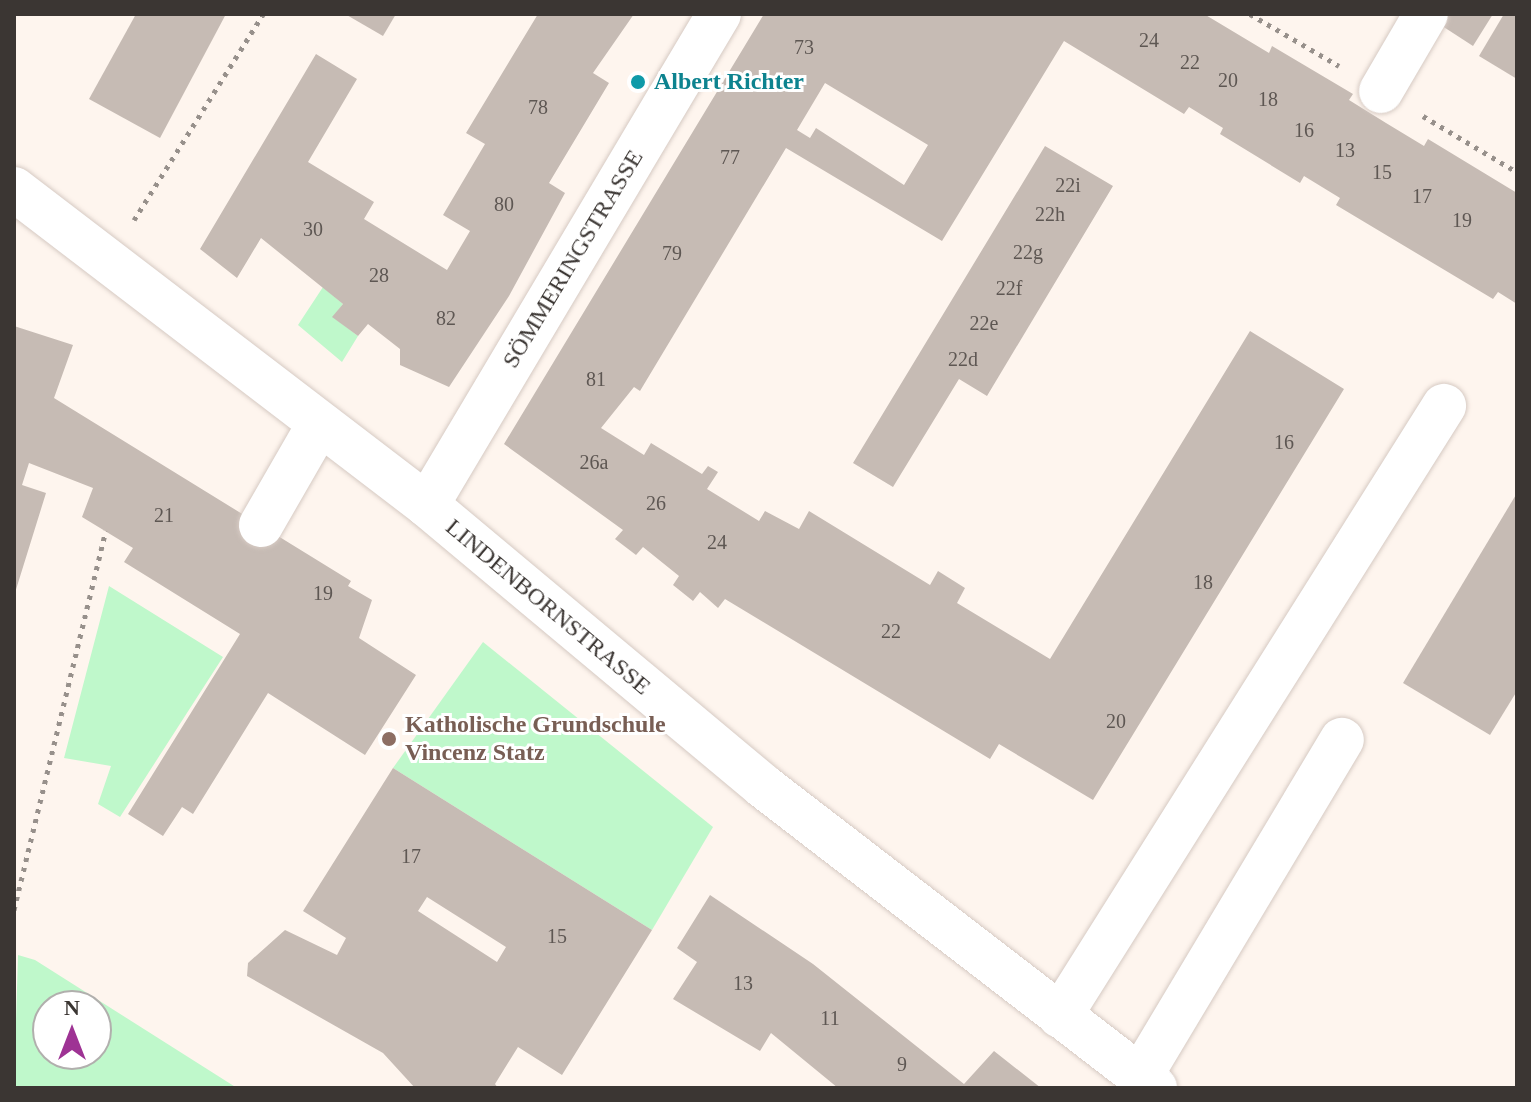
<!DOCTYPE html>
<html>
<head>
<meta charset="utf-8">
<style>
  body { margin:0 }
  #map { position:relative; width:1531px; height:1102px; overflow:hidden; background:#fef5ee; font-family:"Times New Roman",serif }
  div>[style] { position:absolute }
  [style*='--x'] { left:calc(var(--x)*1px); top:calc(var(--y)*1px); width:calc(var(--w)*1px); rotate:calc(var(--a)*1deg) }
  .green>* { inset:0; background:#bff8cb }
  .building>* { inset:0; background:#c6bbb4 }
  .path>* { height:5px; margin-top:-2.5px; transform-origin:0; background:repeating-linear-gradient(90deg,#97908b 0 4px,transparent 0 10px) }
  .roads { filter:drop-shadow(0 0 2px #d6cac3) drop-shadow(0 0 2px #d6cac3) }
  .minor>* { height:44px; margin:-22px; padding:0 22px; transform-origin:22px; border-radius:22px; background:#fff }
  .dots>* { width:22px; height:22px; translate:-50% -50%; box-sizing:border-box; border:4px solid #fff; border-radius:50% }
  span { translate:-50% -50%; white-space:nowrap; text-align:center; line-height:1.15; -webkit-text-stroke:6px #fff; paint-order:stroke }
  .number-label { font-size:20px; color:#5e5753 }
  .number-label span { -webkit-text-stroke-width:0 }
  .culture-label { font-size:24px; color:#0d838f; font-weight:700 }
  .left { translate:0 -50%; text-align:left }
  .street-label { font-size:24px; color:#3b3633 }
  .education-label { font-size:24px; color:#785e54; font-weight:700 }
  .frame { position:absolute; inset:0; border:16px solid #3b3633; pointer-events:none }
  .north { position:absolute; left:32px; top:990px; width:80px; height:80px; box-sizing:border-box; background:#fff; border:2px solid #b1afad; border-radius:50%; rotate:0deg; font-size:22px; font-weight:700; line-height:32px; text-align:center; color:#3b3633 }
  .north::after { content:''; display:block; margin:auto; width:28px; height:36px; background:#9e3394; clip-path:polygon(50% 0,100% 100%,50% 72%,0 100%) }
</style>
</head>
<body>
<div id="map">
  <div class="green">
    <i style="clip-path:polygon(323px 287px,343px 304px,333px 317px,358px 336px,342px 362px,298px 325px)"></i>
    <i style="clip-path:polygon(109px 586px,223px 657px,120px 817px,98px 804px,111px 766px,64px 758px)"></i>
    <i style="clip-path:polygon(483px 642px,713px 827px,652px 930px,393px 768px)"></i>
    <i style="clip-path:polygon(evenodd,18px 955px,35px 960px,237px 1088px,14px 1088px,18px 955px,48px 1006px,96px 1006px,96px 1054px,48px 1054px,48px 1006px)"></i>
  </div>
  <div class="building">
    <i style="clip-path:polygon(136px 14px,226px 14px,160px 138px,89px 99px)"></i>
    <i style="clip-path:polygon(345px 14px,396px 14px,383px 36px)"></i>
    <i style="clip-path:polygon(538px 14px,634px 14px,593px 73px,609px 83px,549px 183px,565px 193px,509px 296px,449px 387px,400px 365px,400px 349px,368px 324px,358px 336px,332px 317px,343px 304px,261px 238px,237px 278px,200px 249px,316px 54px,357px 79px,308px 162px,374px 202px,364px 219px,447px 270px,470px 231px,443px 215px,485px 144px,466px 133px)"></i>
    <i style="clip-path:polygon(evenodd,764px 14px,1204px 14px,1269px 53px,1272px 46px,1353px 94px,1349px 100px,1386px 123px,1424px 146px,1428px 139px,1517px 193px,1517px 304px,1498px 292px,1493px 299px,1336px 205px,1340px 198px,1304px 176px,1300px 183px,1220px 134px,1223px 128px,1189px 107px,1184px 114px,1064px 41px,942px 241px,786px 148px,640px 391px,634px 387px,601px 428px,644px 455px,651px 443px,702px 474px,708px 466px,718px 472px,707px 489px,759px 521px,765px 511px,799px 529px,809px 511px,930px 585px,938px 571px,965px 588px,957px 603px,1050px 659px,1250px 331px,1344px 389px,1093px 800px,999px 744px,990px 759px,725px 599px,718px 608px,700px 592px,693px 601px,673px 585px,679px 576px,643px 547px,636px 555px,615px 539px,623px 530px,504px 444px,764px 14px,825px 83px,928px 145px,904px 185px,816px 128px,810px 138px,797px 130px,825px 83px)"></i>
    <i style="clip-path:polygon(1441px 14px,1493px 14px,1473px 46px,1436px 22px)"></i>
    <i style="clip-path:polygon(1504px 14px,1517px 14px,1517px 79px,1479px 56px)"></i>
    <i style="clip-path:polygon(1045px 146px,1113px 186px,987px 396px,959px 379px,893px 487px,853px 463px)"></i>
    <i style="clip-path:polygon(14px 326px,73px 345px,54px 398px,351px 581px,348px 586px,372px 600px,359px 638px,416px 675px,365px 755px,268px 693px,193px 814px,182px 807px,163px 836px,128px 814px,240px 634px,124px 562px,133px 548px,82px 517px,93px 488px,29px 463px,22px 485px,46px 493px,14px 596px)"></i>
    <i style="clip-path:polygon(1517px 493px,1517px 691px,1490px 735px,1403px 683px)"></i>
    <i style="clip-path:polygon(evenodd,393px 768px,652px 930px,562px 1075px,518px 1047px,495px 1084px,498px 1088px,415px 1088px,383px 1053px,247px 976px,248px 963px,285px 930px,337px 955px,346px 938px,303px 911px,393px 768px,427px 897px,506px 947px,497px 962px,418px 911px,427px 897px)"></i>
    <i style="clip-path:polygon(710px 895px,813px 964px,964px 1084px,994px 1051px,1041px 1088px,838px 1088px,771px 1033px,760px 1051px,673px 999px,697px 962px,677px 948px)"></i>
  </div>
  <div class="path">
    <i style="--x:1250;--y:14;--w:103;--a:30.3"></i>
    <i style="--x:1423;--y:116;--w:109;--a:30.8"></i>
    <i style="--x:134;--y:220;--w:243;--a:-57.9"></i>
    <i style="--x:14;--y:910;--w:390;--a:-76.4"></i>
  </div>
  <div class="roads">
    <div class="minor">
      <i style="--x:1381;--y:91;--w:89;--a:-59.7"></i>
      <i style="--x:14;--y:189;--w:520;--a:37.42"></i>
      <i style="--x:427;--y:505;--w:438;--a:39.9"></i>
      <i style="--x:763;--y:786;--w:495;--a:37.6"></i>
      <i style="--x:427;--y:505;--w:571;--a:-59.26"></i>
      <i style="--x:261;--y:525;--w:116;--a:-60.1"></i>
      <i style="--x:1060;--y:1016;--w:721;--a:-57.81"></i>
      <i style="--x:1140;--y:1077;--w:393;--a:-59.1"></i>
    </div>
  </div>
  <div class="dots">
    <i style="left:638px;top:82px;background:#0f9aa8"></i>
    <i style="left:389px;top:739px;background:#8d6e63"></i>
  </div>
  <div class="number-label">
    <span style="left:1149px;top:40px">24</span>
    <span style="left:804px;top:47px">73</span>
    <span style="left:1190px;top:62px">22</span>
    <span style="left:1228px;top:80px">20</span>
    <span style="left:1268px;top:99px">18</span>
    <span style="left:538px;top:107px">78</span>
    <span style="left:1304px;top:130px">16</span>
    <span style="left:1345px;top:150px">13</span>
    <span style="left:730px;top:157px">77</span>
    <span style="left:1382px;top:172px">15</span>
    <span style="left:1068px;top:185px">22i</span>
    <span style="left:1422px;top:196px">17</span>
    <span style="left:504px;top:204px">80</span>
    <span style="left:1050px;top:214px">22h</span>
    <span style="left:1462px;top:220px">19</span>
    <span style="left:313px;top:229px">30</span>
    <span style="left:1028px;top:252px">22g</span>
    <span style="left:672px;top:253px">79</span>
    <span style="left:379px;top:275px">28</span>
    <span style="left:1009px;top:288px">22f</span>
    <span style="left:446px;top:318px">82</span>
    <span style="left:984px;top:323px">22e</span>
    <span style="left:963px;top:359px">22d</span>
    <span style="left:596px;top:379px">81</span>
    <span style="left:1284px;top:442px">16</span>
    <span style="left:594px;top:462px">26a</span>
    <span style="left:656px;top:503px">26</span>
    <span style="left:164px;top:515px">21</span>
    <span style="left:717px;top:542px">24</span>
    <span style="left:1203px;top:582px">18</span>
    <span style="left:323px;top:593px">19</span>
    <span style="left:891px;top:631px">22</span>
    <span style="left:1116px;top:721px">20</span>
    <span style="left:411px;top:856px">17</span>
    <span style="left:557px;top:936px">15</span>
    <span style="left:743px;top:983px">13</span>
    <span style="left:830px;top:1018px">11</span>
    <span style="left:902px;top:1064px">9</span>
  </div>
  <div class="culture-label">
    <span class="left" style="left:654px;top:82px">Albert Richter</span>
  </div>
  <div class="street-label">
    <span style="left:573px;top:259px;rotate:-59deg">SÖMMERINGSTRASSE</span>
    <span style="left:548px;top:607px;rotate:40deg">LINDENBORNSTRASSE</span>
  </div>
  <div class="education-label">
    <span class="left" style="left:405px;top:739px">Katholische Grundschule<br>Vincenz Statz</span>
  </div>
  <div class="frame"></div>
  <div class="north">N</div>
</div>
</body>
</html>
